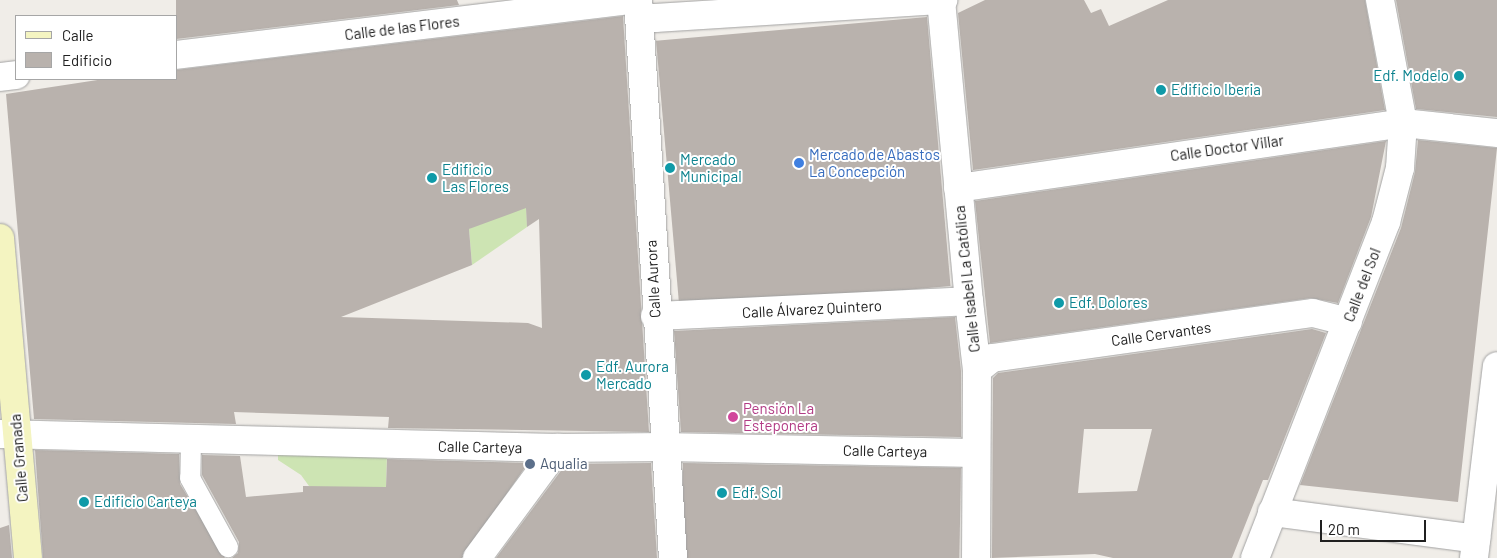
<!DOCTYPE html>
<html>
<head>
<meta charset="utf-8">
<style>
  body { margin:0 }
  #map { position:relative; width:1497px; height:558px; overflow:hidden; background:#f0ede8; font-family:Barlow,sans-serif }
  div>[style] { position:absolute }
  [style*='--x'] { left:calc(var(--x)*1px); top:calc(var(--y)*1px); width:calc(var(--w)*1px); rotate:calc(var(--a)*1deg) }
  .grass>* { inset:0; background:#cde4b3 }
  .building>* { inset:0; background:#b9b2ad; transform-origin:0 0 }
  .roads { filter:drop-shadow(0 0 1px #a1a1a1) drop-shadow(0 0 1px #a1a1a1) }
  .service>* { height:20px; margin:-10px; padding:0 10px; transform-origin:10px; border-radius:10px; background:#fff }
  .pedestrian>* { height:28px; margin:-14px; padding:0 14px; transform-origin:14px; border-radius:14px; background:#fff }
  .minor>* { height:28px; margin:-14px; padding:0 14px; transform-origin:14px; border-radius:14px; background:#fff }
  .tertiary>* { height:28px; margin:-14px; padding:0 14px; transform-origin:14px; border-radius:14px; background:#fff }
  .secondary>* { height:28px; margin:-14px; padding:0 14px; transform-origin:14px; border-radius:14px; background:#f4f4c1 }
  .dots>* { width:14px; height:14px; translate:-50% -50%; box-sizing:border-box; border:2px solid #fff; border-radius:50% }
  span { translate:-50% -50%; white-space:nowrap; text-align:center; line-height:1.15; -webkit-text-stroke:4px #fff; paint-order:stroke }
  .street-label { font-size:15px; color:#202020 }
  .culture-label { font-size:15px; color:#0d838f }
  .right { translate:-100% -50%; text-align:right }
  .left { translate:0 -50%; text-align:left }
  .shop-label { font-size:15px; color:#366cbe }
  .hotel-label { font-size:15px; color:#b23c85 }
  .service-label { font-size:15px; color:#4e5e75 }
  .legend { position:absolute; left:15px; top:15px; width:162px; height:65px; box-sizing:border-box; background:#fff; border:1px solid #a6a6a6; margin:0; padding:6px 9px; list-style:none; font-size:15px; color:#202020 }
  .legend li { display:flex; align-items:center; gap:10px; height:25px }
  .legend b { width:25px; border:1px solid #a6a6a6 }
  .scale { position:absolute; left:1320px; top:520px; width:106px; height:22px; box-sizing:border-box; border:2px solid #202020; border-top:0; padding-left:6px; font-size:15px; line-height:18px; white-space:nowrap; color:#202020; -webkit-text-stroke:4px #fff; paint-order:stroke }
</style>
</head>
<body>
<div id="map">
  <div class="grass">
    <i style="clip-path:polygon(526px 194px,527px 227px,472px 265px,469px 229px)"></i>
    <i style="clip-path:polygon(278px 454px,387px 454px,385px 524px,309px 486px,301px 475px,278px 460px)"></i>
  </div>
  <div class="building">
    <i style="clip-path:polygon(176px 0,457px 0,459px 5px,176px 39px)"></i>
    <i style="clip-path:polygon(985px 0,1084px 0,1091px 13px,1101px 9px,1109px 26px,1168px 0,1365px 0,1385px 110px,973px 170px,958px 13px)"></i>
    <i style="clip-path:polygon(1396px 0,1497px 0,1497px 117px,1416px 109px)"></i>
    <i style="clip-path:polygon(evenodd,623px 16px,649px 432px,388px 428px,389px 417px,234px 412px,236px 424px,34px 419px,6px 94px,104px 79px,176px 79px,176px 70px,623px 16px,526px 208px,527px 227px,539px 219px,542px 328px,528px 323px,341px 317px,472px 265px,469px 229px,526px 208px)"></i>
    <i style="left:927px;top:17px;width:270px;height:272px;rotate:85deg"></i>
    <i style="clip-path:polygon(1418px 140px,1497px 148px,1458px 502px,1300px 485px,1401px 228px,1415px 172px)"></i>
    <i style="clip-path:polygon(1386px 141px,1371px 217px,1338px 303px,1311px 298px,990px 343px,975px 201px)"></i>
    <i style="clip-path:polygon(955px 317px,961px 371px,961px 437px,681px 432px,674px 331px)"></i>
    <i style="clip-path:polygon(evenodd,1312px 329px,1326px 333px,1268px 480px,1263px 480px,1232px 558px,1113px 558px,1095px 554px,992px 558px,993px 378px,998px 373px,1312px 329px,1084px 429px,1152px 429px,1137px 491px,1078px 493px,1084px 429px)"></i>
    <i style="clip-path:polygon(35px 450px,179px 454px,180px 484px,225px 558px,43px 558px)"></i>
    <i style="clip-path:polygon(202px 455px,240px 456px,246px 497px,303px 492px,303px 486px,386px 487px,387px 459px,528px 463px,462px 558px,232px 558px,238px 553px,239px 542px,202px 475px)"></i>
    <i style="clip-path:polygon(651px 463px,657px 558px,496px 558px,566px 464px)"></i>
    <i style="left:683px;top:463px;width:278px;height:95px;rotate:1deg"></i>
    <i style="clip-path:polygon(9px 525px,12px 558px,0 558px,0 528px)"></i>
  </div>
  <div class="roads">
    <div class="service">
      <i style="--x:191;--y:439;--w:39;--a:91"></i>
      <i style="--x:190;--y:478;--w:79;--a:61.2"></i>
    </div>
    <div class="pedestrian">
      <i style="--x:941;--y:0;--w:302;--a:84.7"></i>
      <i style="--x:638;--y:8;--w:13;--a:51"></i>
      <i style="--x:646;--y:18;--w:9;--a:0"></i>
      <i style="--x:655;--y:18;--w:289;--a:-3.6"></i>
      <i style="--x:958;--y:188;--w:450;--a:-8.3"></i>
      <i style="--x:1403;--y:123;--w:95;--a:6.1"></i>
      <i style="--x:664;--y:447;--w:310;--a:1.1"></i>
      <i style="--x:1272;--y:512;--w:206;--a:7.5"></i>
      <i style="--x:1474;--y:558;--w:193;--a:-83.2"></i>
    </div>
    <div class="minor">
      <i style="--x:638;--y:0;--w:559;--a:86.41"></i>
      <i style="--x:176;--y:55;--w:455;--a:-6.9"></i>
      <i style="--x:0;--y:77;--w:16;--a:-7"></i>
      <i style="--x:655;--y:316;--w:314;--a:-2.7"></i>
      <i style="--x:969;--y:301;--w:69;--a:83.4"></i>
      <i style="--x:977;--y:370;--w:188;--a:90.3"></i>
      <i style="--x:977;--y:370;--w:19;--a:-39"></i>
      <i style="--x:992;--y:358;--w:324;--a:-8"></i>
      <i style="--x:1313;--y:313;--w:36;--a:14"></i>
      <i style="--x:0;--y:434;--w:558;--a:1.44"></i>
      <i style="--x:558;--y:448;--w:106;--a:-0.5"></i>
      <i style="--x:477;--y:558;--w:137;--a:-53.6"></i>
    </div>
    <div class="tertiary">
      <i style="--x:1255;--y:558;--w:361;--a:-68.7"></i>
      <i style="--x:1386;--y:222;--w:56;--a:-75.5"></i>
      <i style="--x:1400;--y:168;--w:45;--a:-86.2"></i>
      <i style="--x:1403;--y:123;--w:125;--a:-100.6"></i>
    </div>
    <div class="secondary">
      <i style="--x:0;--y:238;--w:321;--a:85"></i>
    </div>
  </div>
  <div class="dots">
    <i style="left:1459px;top:76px;background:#0f9aa8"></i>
    <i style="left:1161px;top:90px;background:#0f9aa8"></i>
    <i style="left:799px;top:163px;background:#3f7fe0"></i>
    <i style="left:670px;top:168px;background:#0f9aa8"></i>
    <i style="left:432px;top:178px;background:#0f9aa8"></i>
    <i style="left:1059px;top:303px;background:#0f9aa8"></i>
    <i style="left:586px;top:375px;background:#0f9aa8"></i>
    <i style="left:733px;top:417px;background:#d1479c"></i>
    <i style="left:530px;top:464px;background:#5c6f8a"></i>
    <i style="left:722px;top:493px;background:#0f9aa8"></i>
    <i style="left:84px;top:502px;background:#0f9aa8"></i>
  </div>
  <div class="street-label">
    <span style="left:402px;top:28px;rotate:-7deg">Calle de las Flores</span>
    <span style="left:1227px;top:148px;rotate:-8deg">Calle Doctor Villar</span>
    <span style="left:653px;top:279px;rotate:-93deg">Calle Aurora</span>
    <span style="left:967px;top:279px;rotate:-96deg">Calle Isabel La Católica</span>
    <span style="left:1362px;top:285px;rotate:-69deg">Calle del Sol</span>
    <span style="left:812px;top:309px;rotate:-3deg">Calle Álvarez Quintero</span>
    <span style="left:1161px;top:334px;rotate:-8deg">Calle Cervantes</span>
    <span style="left:480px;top:447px;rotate:1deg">Calle Carteya</span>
    <span style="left:885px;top:451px;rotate:1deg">Calle Carteya</span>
    <span style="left:19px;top:458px;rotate:-95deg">Calle Granada</span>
  </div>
  <div class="culture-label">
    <span class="right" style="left:1449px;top:76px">Edf. Modelo</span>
    <span class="left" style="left:1171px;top:90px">Edificio Iberia</span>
    <span class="left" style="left:680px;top:168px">Mercado<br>Municipal</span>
    <span class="left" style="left:442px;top:178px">Edificio<br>Las Flores</span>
    <span class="left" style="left:1069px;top:303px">Edf. Dolores</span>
    <span class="left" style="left:596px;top:375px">Edf. Aurora<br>Mercado</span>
    <span class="left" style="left:732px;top:493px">Edf. Sol</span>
    <span class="left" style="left:94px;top:502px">Edificio Carteya</span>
  </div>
  <div class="shop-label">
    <span class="left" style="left:809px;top:163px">Mercado de Abastos<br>La Concepción</span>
  </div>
  <div class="hotel-label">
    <span class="left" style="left:743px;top:417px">Pensión La<br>Esteponera</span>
  </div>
  <div class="service-label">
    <span class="left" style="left:540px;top:464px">Aqualia</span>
  </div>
  <ul class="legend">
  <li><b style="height:6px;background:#f4f4c1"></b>Calle</li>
  <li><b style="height:14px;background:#b9b2ad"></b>Edificio</li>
  </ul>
  <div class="scale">20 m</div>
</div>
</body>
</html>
